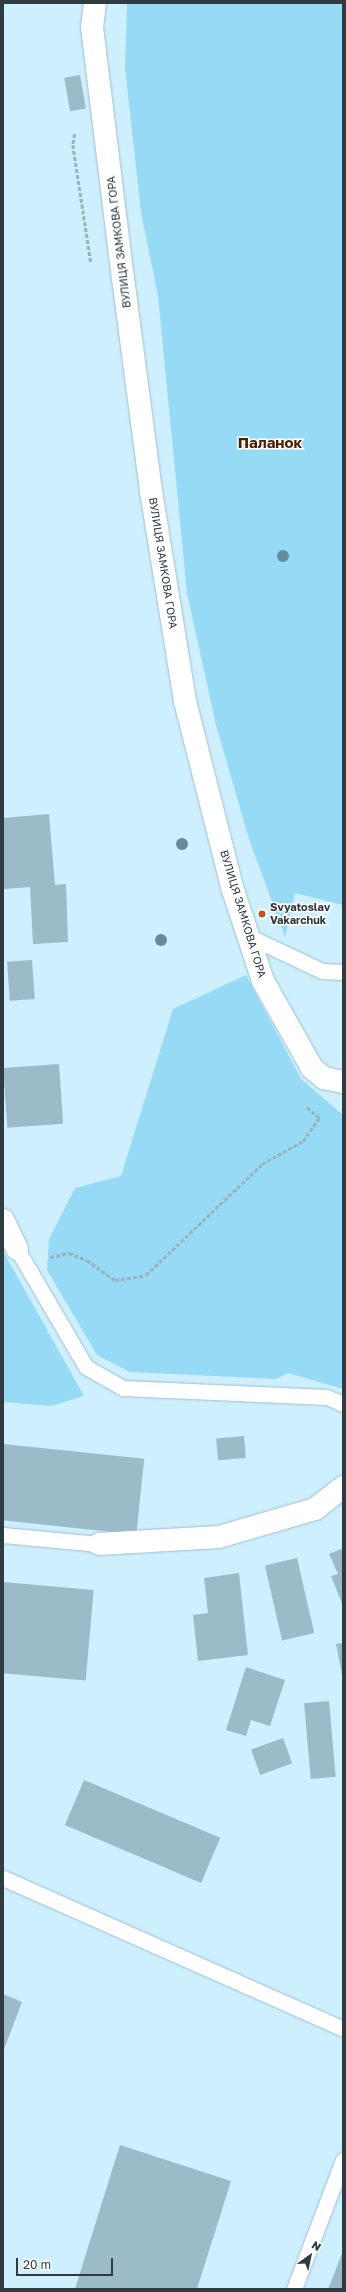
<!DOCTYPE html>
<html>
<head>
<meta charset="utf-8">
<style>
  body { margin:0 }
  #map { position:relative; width:346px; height:2292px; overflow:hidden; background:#ceeffe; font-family:"Golos Text",sans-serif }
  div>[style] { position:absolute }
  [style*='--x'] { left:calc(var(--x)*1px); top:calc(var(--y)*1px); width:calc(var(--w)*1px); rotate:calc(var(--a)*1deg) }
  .green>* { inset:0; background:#96daf6 }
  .building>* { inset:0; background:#9bbbc9; transform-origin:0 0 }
  .path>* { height:2.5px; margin-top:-1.25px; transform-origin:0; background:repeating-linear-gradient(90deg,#98b2be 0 4px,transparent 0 6px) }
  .roads { filter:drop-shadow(0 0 1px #a0c0ce) drop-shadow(0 0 1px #a0c0ce) }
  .lane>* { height:15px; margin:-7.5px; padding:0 7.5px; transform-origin:7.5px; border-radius:7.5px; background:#fff }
  .street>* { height:22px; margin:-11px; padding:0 11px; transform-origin:11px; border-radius:11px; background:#fff }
  .trees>* { width:12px; height:12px; margin:-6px; border-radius:50%; background:#648c9c }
  .dots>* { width:11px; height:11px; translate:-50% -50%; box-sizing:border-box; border:2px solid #fff; border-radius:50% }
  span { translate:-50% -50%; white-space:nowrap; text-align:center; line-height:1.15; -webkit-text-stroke:3px #fff; paint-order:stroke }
  .street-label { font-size:11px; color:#2e3b41 }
  .poi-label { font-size:11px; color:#2e3b41; font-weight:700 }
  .left { translate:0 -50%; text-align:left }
  .district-label { font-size:15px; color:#4d1d03; font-weight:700 }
  .frame { position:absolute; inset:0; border:4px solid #2e3b41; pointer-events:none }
  .north { position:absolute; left:290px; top:2236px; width:40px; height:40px; -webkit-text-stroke:3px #fff; paint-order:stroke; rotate:33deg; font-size:11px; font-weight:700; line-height:16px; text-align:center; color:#2e3b41 }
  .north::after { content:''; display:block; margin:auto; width:14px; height:18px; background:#2e3b41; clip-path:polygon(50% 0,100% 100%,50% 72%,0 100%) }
  .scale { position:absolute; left:16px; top:2258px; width:97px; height:18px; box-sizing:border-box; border:2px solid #2e3b41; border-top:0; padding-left:5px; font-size:12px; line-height:14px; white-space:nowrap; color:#2e3b41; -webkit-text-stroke:3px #fff; paint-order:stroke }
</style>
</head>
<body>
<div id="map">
  <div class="green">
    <i style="clip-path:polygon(127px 3px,343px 3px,343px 905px,295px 893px,285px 937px,249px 839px,216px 725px,187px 593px,158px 296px,141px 212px,125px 68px)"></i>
    <i style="clip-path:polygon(246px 975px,301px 1079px,343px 1115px,343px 1389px,288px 1373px,276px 1379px,130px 1372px,97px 1355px,47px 1270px,49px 1239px,75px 1188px,121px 1176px,173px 1009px)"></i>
    <i style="clip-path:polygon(3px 1251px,84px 1396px,51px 1406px,3px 1402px)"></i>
  </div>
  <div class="building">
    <i style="left:80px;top:75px;width:34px;height:16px;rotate:80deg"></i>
    <i style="clip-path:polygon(49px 814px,55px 885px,66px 884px,68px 942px,33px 944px,30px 887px,4px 889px,3px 818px)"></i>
    <i style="left:32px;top:960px;width:39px;height:25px;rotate:86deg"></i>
    <i style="left:59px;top:1064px;width:60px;height:56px;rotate:86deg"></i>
    <i style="left:244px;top:1436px;width:22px;height:28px;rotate:85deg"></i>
    <i style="left:3px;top:1444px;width:142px;height:76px;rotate:6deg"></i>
    <i style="clip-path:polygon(343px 1548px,343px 1606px,331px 1576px,338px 1574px,329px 1554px)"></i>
    <i style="left:297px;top:1558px;width:77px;height:33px;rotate:77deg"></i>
    <i style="clip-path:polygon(239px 1573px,248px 1655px,198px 1661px,193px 1615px,208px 1613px,204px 1578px)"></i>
    <i style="left:3px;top:1582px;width:91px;height:91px;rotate:5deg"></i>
    <i style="clip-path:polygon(343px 1643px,343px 1674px,342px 1674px,336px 1644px)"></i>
    <i style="clip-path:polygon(246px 1667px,285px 1680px,270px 1726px,251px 1720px,246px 1736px,226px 1730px)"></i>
    <i style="left:329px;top:1701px;width:76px;height:25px;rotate:85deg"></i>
    <i style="left:283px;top:1738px;width:27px;height:34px;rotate:70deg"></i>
    <i style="left:84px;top:1780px;width:148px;height:49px;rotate:23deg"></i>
    <i style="clip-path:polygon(3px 1994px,22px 2002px,3px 2052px)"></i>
    <i style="clip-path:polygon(120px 2145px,231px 2181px,197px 2289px,75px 2289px)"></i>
    <i style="clip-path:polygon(343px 2251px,343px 2289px,328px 2289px)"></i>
  </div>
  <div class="path">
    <i style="--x:75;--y:134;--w:11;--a:100"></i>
    <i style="--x:73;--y:145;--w:119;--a:81.3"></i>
    <i style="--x:50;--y:1257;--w:19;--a:-12"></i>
    <i style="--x:69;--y:1253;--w:19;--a:21"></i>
    <i style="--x:87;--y:1260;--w:34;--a:36"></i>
    <i style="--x:115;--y:1280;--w:31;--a:-9"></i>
    <i style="--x:146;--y:1275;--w:161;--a:-43.7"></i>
    <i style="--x:262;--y:1164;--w:47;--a:-29.3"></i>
    <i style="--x:303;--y:1141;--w:28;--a:-55"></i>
    <i style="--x:319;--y:1118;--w:17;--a:-140"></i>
  </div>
  <div class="roads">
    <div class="lane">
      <i style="--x:248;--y:936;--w:82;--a:25.3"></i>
      <i style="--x:322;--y:971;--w:21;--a:3"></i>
      <i style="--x:17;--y:1249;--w:137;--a:59.7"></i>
      <i style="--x:86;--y:1367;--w:43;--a:29.6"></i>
      <i style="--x:123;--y:1388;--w:204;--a:2.5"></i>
      <i style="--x:327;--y:1397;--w:17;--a:24"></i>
      <i style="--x:3;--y:1535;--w:96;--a:5.4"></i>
      <i style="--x:3;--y:1878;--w:372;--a:23.9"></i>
      <i style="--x:294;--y:2289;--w:138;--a:-69.2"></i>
    </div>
    <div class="street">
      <i style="--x:95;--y:3;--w:24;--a:97"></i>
      <i style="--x:92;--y:27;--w:253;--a:83"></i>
      <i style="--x:123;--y:278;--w:215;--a:82.5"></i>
      <i style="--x:151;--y:491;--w:213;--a:80.8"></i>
      <i style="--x:185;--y:701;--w:192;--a:75.8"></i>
      <i style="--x:232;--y:887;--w:99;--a:71.7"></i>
      <i style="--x:263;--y:981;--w:100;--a:60.6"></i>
      <i style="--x:312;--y:1068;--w:16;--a:40"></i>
      <i style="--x:324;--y:1078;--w:19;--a:12"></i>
      <i style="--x:3;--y:1220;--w:32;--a:64"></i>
      <i style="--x:99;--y:1544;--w:120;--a:-3.3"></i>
      <i style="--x:219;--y:1537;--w:100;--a:-16.3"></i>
      <i style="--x:315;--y:1509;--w:36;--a:-38"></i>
    </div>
  </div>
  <div class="trees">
    <i style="left:283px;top:556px"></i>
    <i style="left:182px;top:844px"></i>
    <i style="left:161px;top:940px"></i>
  </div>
  <div class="dots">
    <i style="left:262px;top:914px;background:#bb5721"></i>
  </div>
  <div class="street-label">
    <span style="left:119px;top:242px;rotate:-97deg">ВУЛИЦЯ ЗАМКОВА ГОРА</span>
    <span style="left:163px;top:563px;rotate:81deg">ВУЛИЦЯ ЗАМКОВА ГОРА</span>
    <span style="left:243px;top:914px;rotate:73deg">ВУЛИЦЯ ЗАМКОВА ГОРА</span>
  </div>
  <div class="poi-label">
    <span class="left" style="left:270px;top:914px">Svyatoslav<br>Vakarchuk</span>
  </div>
  <div class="district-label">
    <span style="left:270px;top:443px">Паланок</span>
  </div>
  <div class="frame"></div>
  <div class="north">N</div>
  <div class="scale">20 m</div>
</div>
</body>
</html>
